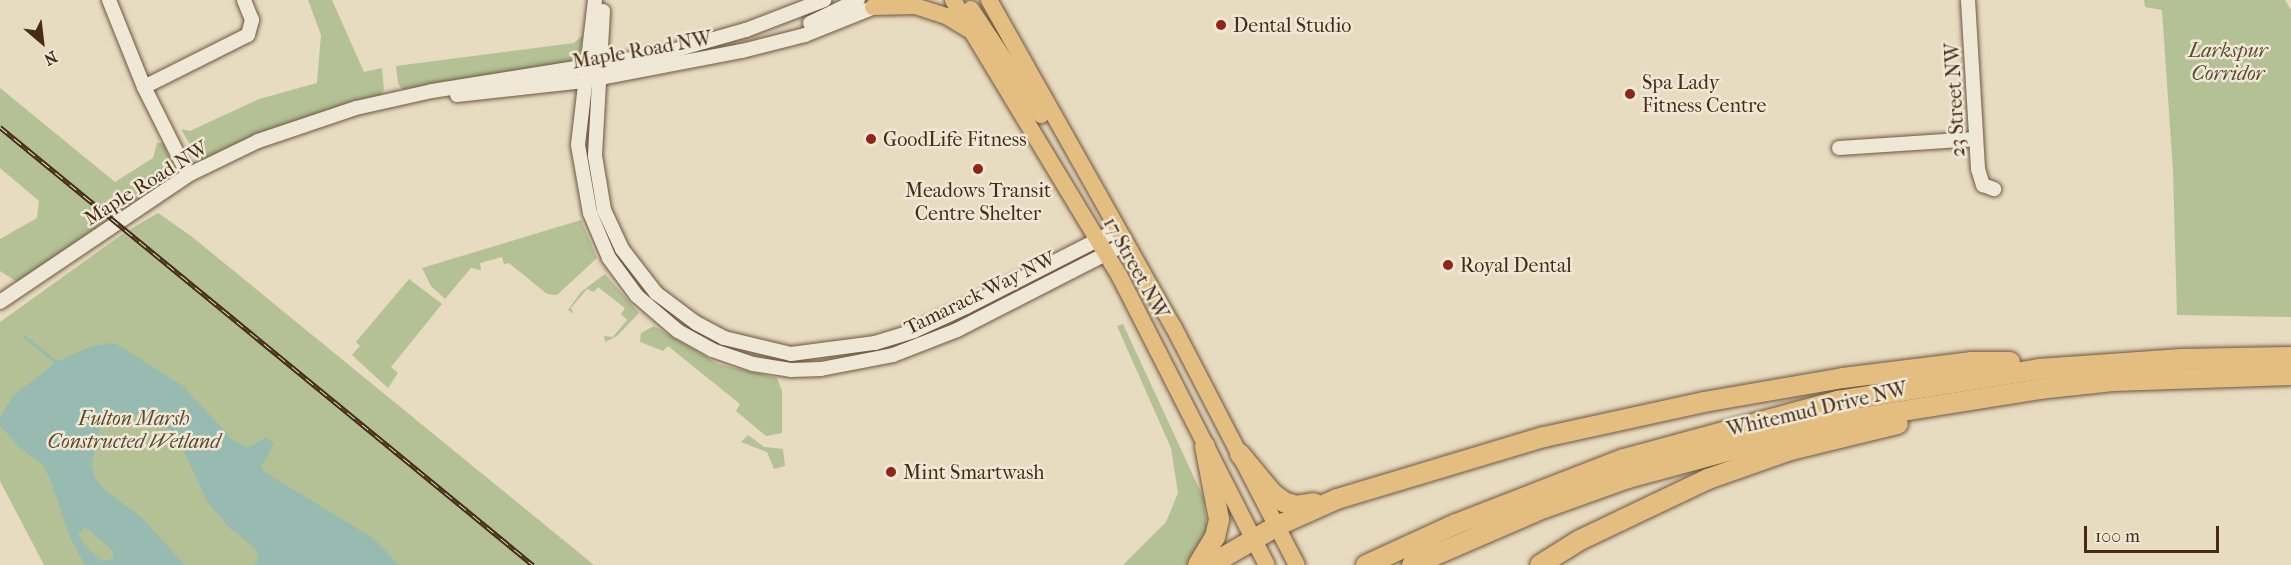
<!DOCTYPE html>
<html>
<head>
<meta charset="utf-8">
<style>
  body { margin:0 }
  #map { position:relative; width:2291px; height:565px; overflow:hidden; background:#e7dbc0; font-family:"IM FELL French Canon",serif }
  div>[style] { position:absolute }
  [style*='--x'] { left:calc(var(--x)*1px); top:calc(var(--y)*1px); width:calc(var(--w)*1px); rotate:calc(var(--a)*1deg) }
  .green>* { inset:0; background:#b3c194 }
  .water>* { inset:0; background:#97bbb0 }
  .stream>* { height:3px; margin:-1.5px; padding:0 1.5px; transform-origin:1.5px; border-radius:1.5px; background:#97bbb0 }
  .roads { filter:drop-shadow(0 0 2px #6e5740) drop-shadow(0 0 2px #6e5740) }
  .minor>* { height:14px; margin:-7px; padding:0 7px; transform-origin:7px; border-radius:7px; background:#efe8d6 }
  .major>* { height:16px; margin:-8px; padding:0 8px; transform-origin:8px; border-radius:8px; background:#e4be80 }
  .highway>* { height:20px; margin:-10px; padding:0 10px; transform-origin:10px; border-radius:10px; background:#e4be80 }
  .rail>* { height:5px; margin-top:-2.5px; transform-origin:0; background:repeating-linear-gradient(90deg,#efe8d6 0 9px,#462b15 0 18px); box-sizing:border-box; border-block:2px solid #462b15 }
  .dots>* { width:16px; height:16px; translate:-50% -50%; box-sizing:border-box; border:3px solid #efe8d6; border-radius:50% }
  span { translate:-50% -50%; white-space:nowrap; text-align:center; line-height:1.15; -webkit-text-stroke:5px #efe8d6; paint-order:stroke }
  .poi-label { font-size:20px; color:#462b15 }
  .left { translate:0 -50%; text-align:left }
  .street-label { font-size:20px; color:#462b15 }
  .park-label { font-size:20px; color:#5c492e; font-style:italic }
  .north { position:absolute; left:12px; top:12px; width:60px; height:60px; -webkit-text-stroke:4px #efe8d6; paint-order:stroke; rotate:152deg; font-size:16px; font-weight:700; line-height:24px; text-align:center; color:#462b15 }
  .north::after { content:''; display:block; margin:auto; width:21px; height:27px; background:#462b15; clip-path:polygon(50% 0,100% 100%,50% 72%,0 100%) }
  .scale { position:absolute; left:2084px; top:526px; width:135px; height:27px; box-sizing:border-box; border:3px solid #462b15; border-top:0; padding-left:8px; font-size:18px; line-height:21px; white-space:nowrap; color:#462b15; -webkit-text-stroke:4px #efe8d6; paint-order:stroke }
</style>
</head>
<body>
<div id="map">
  <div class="green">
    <i style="clip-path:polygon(308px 0,332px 0,364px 72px,382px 68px,384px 89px,380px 96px,280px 126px,206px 160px,199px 160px,181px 129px,190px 131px,259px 99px,317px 83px,321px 35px)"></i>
    <i style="clip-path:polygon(2144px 0,2285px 0,2291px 10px,2291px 317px,2177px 315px,2173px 171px,2162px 10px,2145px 7px)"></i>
    <i style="clip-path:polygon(583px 35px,578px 64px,403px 91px,398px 83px,396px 66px,574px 43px)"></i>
    <i style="clip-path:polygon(0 88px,115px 182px,153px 158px,157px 143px,163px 143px,174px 167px,170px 180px,19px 283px,0 271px,0 239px,37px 218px,39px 201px,0 168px)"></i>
    <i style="clip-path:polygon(158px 213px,191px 236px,594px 565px,44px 565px,0 481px,0 322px,124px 233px)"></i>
    <i style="clip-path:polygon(581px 220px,597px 258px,557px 295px,547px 294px,509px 263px,504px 264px,502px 257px,480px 263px,481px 270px,471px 268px,445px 299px,431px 286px,422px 268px)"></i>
    <i style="clip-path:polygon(605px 274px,639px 313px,617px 336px,605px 342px,604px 336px,613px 337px,627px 320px,621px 314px,625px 308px,598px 287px,594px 292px,587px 289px,571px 308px,574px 314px,568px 310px,581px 292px)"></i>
    <i style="clip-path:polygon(409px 279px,442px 304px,391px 367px,398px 373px,388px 388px,352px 355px,360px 346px,356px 342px)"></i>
    <i style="clip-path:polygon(1123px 324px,1204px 499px,1207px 529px,1212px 531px,1197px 557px,1187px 565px,1123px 565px,1166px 522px,1178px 493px,1171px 448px,1117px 326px)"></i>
    <i style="clip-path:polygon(654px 326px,718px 364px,777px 378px,782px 391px,782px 433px,766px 436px,736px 411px,740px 404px,668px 346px,663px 351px,640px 342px,641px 333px)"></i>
    <i style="clip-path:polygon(748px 435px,764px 447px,783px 449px,785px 466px,774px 469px,767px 452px,741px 442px)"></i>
  </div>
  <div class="water">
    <i style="clip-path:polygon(evenodd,115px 343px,183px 386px,233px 440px,248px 448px,266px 437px,274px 444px,261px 467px,266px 473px,373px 538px,399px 565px,255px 565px,259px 556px,255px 548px,230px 528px,208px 503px,177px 437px,150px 416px,121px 414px,101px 425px,92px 463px,94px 477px,105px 490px,141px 517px,185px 565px,85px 565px,71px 540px,49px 476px,42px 464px,18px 446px,0 425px,0 417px,13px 396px,56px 362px,92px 346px,115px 343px,85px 527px,113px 551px,113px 559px,102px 561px,84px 545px,78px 535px,85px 527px)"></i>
  </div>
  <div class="stream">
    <i style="--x:24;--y:336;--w:41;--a:39.1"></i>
  </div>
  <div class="roads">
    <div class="minor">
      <i style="--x:109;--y:0;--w:94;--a:68.1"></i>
      <i style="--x:144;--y:87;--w:98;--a:63.4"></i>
      <i style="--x:595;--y:0;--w:146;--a:96.7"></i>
      <i style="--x:578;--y:145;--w:69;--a:80"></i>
      <i style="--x:590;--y:213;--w:49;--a:67.1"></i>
      <i style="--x:609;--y:258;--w:47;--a:53.6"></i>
      <i style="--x:637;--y:296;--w:54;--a:40.5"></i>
      <i style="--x:678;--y:331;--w:39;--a:29"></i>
      <i style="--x:712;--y:350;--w:43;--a:18.9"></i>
      <i style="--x:753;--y:364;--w:38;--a:9"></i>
      <i style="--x:791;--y:370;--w:30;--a:-2"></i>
      <i style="--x:821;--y:369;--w:73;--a:-11"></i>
      <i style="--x:893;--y:355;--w:69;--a:-21.3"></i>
      <i style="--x:957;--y:330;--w:189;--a:-27.1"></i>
      <i style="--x:1968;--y:0;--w:169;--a:86.6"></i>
      <i style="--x:1978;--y:169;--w:17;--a:73"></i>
      <i style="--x:1983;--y:185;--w:12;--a:20"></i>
      <i style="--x:603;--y:11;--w:145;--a:93.2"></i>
      <i style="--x:595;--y:156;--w:55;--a:80.5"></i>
      <i style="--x:604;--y:210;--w:43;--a:65.2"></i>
      <i style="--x:622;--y:249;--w:56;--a:52.3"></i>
      <i style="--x:656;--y:293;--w:50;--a:36.9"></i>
      <i style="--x:696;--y:323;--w:32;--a:28"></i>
      <i style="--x:724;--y:338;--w:69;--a:13.4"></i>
      <i style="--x:791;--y:354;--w:85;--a:-7.5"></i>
      <i style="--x:875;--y:343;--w:41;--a:-17.1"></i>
      <i style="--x:914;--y:331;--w:57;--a:-24.8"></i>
      <i style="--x:966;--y:307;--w:169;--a:-27"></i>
      <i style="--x:810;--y:23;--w:53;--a:-25.6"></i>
      <i style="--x:144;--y:87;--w:116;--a:-26.6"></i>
      <i style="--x:248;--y:35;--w:16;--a:-75"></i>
      <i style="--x:252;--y:20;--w:22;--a:-112"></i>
      <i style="--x:457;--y:95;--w:128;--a:-6.3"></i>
      <i style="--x:584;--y:81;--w:161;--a:-10.8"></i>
      <i style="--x:742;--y:51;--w:65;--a:-14.3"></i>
      <i style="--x:805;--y:35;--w:83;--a:-21.9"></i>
      <i style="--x:1839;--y:148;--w:137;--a:-3.8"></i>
      <i style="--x:0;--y:302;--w:227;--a:-34"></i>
      <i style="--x:188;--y:175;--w:78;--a:-25.9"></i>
      <i style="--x:258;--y:141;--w:103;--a:-18.6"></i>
      <i style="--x:356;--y:108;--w:78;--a:-12.6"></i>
      <i style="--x:432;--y:91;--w:229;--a:-9.1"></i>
      <i style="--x:658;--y:55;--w:91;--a:-15.9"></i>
      <i style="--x:746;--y:30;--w:84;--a:-21"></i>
    </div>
    <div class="major">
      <i style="--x:953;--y:0;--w:323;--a:58.9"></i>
      <i style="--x:1120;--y:277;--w:323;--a:63"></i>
      <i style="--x:989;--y:0;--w:374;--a:60.6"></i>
      <i style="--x:1173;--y:326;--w:269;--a:62.6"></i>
      <i style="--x:873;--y:7;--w:42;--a:-1.4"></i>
      <i style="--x:915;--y:6;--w:33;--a:18"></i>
      <i style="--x:946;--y:16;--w:27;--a:31"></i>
      <i style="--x:971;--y:9;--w:127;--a:56.6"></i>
    </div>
    <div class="highway">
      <i style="--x:1240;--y:454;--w:50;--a:50.6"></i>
      <i style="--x:1272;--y:493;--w:15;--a:37"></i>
      <i style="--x:1284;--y:502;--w:13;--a:18"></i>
      <i style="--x:1296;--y:506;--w:18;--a:-9"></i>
      <i style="--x:1198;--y:565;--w:33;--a:-59"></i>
      <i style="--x:1215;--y:537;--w:18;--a:-77"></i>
      <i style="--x:1219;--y:519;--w:74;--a:-100.9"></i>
      <i style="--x:1210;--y:565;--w:78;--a:-30.2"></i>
      <i style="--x:1277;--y:526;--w:66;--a:-24.2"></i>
      <i style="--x:1337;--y:499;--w:216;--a:-16.7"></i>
      <i style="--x:1544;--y:437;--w:164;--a:-12.3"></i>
      <i style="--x:1704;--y:402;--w:141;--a:-9.8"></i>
      <i style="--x:1843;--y:378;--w:130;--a:-7.1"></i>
      <i style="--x:1972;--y:362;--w:38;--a:0"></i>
      <i style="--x:1366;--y:565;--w:99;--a:-24.5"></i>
      <i style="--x:1456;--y:524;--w:180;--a:-21.2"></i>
      <i style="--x:1624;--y:459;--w:222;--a:-15.2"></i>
      <i style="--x:1838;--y:401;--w:204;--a:-9"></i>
      <i style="--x:2039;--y:369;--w:143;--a:-4"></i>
      <i style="--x:2182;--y:359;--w:109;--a:-1.1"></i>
      <i style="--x:1412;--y:565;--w:144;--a:-23.4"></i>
      <i style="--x:1544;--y:508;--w:89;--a:-19.7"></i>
      <i style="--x:1628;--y:478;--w:213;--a:-15.2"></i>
      <i style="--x:1834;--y:422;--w:208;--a:-9.1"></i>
      <i style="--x:2039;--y:389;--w:74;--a:-6.2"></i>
      <i style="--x:2113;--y:381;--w:178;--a:-1.9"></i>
      <i style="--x:1540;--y:565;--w:47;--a:-32"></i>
      <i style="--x:1580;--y:540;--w:142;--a:-25.5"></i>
      <i style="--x:1708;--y:479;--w:88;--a:-19.3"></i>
      <i style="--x:1791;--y:450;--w:110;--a:-13.7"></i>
    </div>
  </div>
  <div class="rail">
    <i style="--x:0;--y:127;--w:690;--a:39.41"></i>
  </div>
  <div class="dots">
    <i style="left:1221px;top:25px;background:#8f2418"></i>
    <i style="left:1630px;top:94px;background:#8f2418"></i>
    <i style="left:871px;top:139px;background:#8f2418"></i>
    <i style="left:978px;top:169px;background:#8f2418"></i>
    <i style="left:1448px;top:265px;background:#8f2418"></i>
    <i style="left:891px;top:472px;background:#8f2418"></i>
  </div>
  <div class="poi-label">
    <span class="left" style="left:1233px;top:25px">Dental Studio</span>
    <span class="left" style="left:1642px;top:94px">Spa Lady<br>Fitness Centre</span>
    <span class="left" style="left:883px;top:139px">GoodLife Fitness</span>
    <span style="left:978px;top:202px">Meadows Transit<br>Centre Shelter</span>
    <span class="left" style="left:1460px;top:265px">Royal Dental</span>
    <span class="left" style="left:903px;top:472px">Mint Smartwash</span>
  </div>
  <div class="street-label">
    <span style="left:642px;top:50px;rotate:-10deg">Maple Road NW</span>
    <span style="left:1955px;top:100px;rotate:-93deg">23 Street NW</span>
    <span style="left:146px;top:183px;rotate:-32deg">Maple Road NW</span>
    <span style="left:1136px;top:268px;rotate:61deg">17 Street NW</span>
    <span style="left:980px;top:293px;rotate:-26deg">Tamarack Way NW</span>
    <span style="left:1817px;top:409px;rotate:-13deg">Whitemud Drive NW</span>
  </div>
  <div class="park-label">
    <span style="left:2228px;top:62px">Larkspur<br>Corridor</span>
    <span style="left:134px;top:430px">Fulton Marsh<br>Constructed Wetland</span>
  </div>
  <div class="north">N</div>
  <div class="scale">100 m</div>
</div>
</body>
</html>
